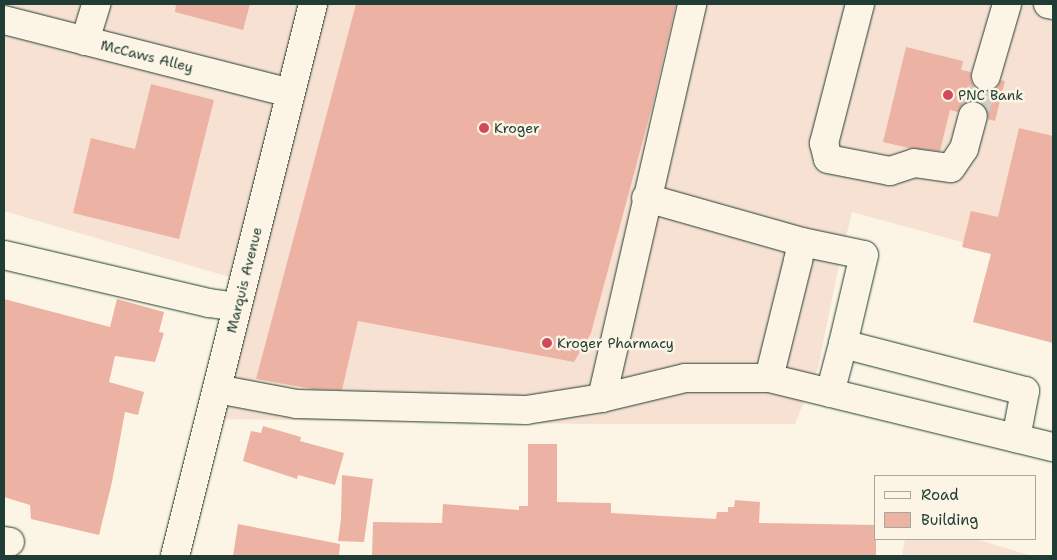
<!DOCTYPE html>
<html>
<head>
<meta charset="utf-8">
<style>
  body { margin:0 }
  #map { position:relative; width:1057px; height:560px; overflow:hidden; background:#fcf5e5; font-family:"Shantell Sans",sans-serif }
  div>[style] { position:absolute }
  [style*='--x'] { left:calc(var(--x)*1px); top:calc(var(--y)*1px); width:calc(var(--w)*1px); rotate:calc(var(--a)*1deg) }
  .built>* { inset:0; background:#f7e1d2 }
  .building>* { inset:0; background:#ecb3a4 }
  .minor-tunnel>* { height:28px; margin-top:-14px; transform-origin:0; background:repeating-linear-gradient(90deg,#d0d0c2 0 28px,transparent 0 42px) }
  .roads { filter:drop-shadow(0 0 1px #1f3d34) drop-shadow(0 0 1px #1f3d34) }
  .minor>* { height:28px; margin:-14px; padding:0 14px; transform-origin:14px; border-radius:14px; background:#fcf5e5 }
  .major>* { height:28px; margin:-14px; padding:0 14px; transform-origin:14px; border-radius:14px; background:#fcf5e5 }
  .dots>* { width:14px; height:14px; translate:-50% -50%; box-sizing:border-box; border:2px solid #fcf5e5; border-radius:50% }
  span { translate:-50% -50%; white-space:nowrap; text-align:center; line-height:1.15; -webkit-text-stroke:5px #fcf5e5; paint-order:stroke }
  .street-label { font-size:14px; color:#1f3d34 }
  .poi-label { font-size:14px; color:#1f3d34 }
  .left { translate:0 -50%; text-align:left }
  .frame { position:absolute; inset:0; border:5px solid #1f3d34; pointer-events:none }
  .legend { position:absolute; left:874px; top:475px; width:162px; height:65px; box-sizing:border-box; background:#fcf5e5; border:1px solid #a4ab9e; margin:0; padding:6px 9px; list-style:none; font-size:15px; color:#1f3d34 }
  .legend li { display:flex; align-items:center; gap:10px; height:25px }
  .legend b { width:25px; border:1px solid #a4ab9e }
</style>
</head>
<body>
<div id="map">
  <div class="built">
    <i style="clip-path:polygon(4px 4px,1053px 4px,1053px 267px,852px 212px,838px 270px,818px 368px,795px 424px,588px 424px,209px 419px,243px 281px,4px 211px)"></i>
    <i style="clip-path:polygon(905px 539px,976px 539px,1032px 556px,902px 556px)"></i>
  </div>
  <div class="building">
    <i style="clip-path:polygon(176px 4px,250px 4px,243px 30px,175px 12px)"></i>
    <i style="clip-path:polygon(356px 4px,676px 4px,652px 107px,591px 333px,574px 362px,358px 321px,342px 390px,312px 389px,256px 379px)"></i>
    <i style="clip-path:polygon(906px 47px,963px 61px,961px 70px,971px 72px,971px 80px,974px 86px,981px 91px,990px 91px,997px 87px,1001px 80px,1005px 81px,995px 121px,988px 119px,988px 112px,984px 105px,978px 101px,970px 101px,962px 105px,958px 112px,950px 110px,940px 151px,909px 148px,883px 142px)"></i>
    <i style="clip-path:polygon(151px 84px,214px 100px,179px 239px,73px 213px,91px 138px,135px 149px)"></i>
    <i style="clip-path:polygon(1019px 128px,1053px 136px,1053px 343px,973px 322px,991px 254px,962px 247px,971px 211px,998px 217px)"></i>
    <i style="clip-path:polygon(4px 299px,110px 327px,117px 299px,164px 312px,159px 332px,164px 333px,155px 362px,115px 356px,109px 382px,144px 392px,138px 415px,125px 412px,112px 482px,99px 535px,31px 519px,30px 505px,4px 497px)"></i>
    <i style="clip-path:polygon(263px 426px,301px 437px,300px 441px,344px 453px,335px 485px,298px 475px,297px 479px,243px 461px,251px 431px,261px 433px)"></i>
    <i style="clip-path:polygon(528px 444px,557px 444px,557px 502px,611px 503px,611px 513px,716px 519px,717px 512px,728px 512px,728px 507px,734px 507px,735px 500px,760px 502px,759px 523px,876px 525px,876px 556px,372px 556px,373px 522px,442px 523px,443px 504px,519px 510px,519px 506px,528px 506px)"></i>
    <i style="clip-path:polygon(342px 475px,373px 479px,364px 542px,338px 541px,341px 519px)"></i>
    <i style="clip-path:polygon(238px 524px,340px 544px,339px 556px,233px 556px)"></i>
  </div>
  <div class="minor-tunnel">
    <i style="--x:973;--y:116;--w:42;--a:-72"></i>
  </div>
  <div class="roads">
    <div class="minor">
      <i style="--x:860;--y:4;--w:144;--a:104.5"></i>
      <i style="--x:824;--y:143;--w:16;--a:76"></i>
      <i style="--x:828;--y:159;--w:63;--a:11"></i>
      <i style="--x:890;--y:171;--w:25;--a:-18"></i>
      <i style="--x:914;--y:163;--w:37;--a:8"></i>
      <i style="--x:951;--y:168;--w:23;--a:-56"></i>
      <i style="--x:964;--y:149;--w:34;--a:-75"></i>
      <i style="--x:4;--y:20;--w:295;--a:14.3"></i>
      <i style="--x:85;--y:41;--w:39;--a:-73"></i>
      <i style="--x:986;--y:76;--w:75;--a:-73.7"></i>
      <i style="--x:802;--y:242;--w:63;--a:11.8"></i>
      <i style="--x:864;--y:255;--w:91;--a:103.3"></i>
      <i style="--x:4;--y:255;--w:211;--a:13.2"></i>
      <i style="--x:209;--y:303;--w:28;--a:8"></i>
      <i style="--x:769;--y:378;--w:292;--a:13.7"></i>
      <i style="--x:217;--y:389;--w:81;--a:10.6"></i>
      <i style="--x:297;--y:404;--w:229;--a:1.5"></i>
      <i style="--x:526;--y:410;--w:77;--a:-9"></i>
      <i style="--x:602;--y:398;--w:404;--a:-77.1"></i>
      <i style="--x:830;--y:393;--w:51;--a:-75.1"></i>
      <i style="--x:843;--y:344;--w:188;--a:14.5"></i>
      <i style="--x:1025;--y:391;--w:48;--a:100.8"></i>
      <i style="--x:602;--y:398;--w:85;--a:-13.5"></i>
      <i style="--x:685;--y:378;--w:84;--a:0"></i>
      <i style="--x:769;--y:378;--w:121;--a:-76.1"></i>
      <i style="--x:798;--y:261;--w:19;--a:-78"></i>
      <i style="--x:802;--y:242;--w:162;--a:-164.2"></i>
      <i style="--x:4;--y:541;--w:6;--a:9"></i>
      <i style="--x:175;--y:556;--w:569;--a:-75.96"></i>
    </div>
    <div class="major">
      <i style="--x:1048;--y:4;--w:5;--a:11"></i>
    </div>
  </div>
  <div class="dots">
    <i style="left:948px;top:95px;background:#d1495b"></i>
    <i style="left:484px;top:128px;background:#d1495b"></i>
    <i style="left:547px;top:343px;background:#d1495b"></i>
  </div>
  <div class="street-label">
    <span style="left:147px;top:56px;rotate:14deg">McCaws Alley</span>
    <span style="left:244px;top:280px;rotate:-76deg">Marquis Avenue</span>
  </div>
  <div class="poi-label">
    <span class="left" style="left:958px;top:95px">PNC Bank</span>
    <span class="left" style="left:494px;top:128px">Kroger</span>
    <span class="left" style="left:557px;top:343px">Kroger Pharmacy</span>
  </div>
  <div class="frame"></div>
  <ul class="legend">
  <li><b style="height:6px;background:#fcf5e5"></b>Road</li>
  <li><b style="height:14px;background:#ecb3a4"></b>Building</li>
  </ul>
</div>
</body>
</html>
